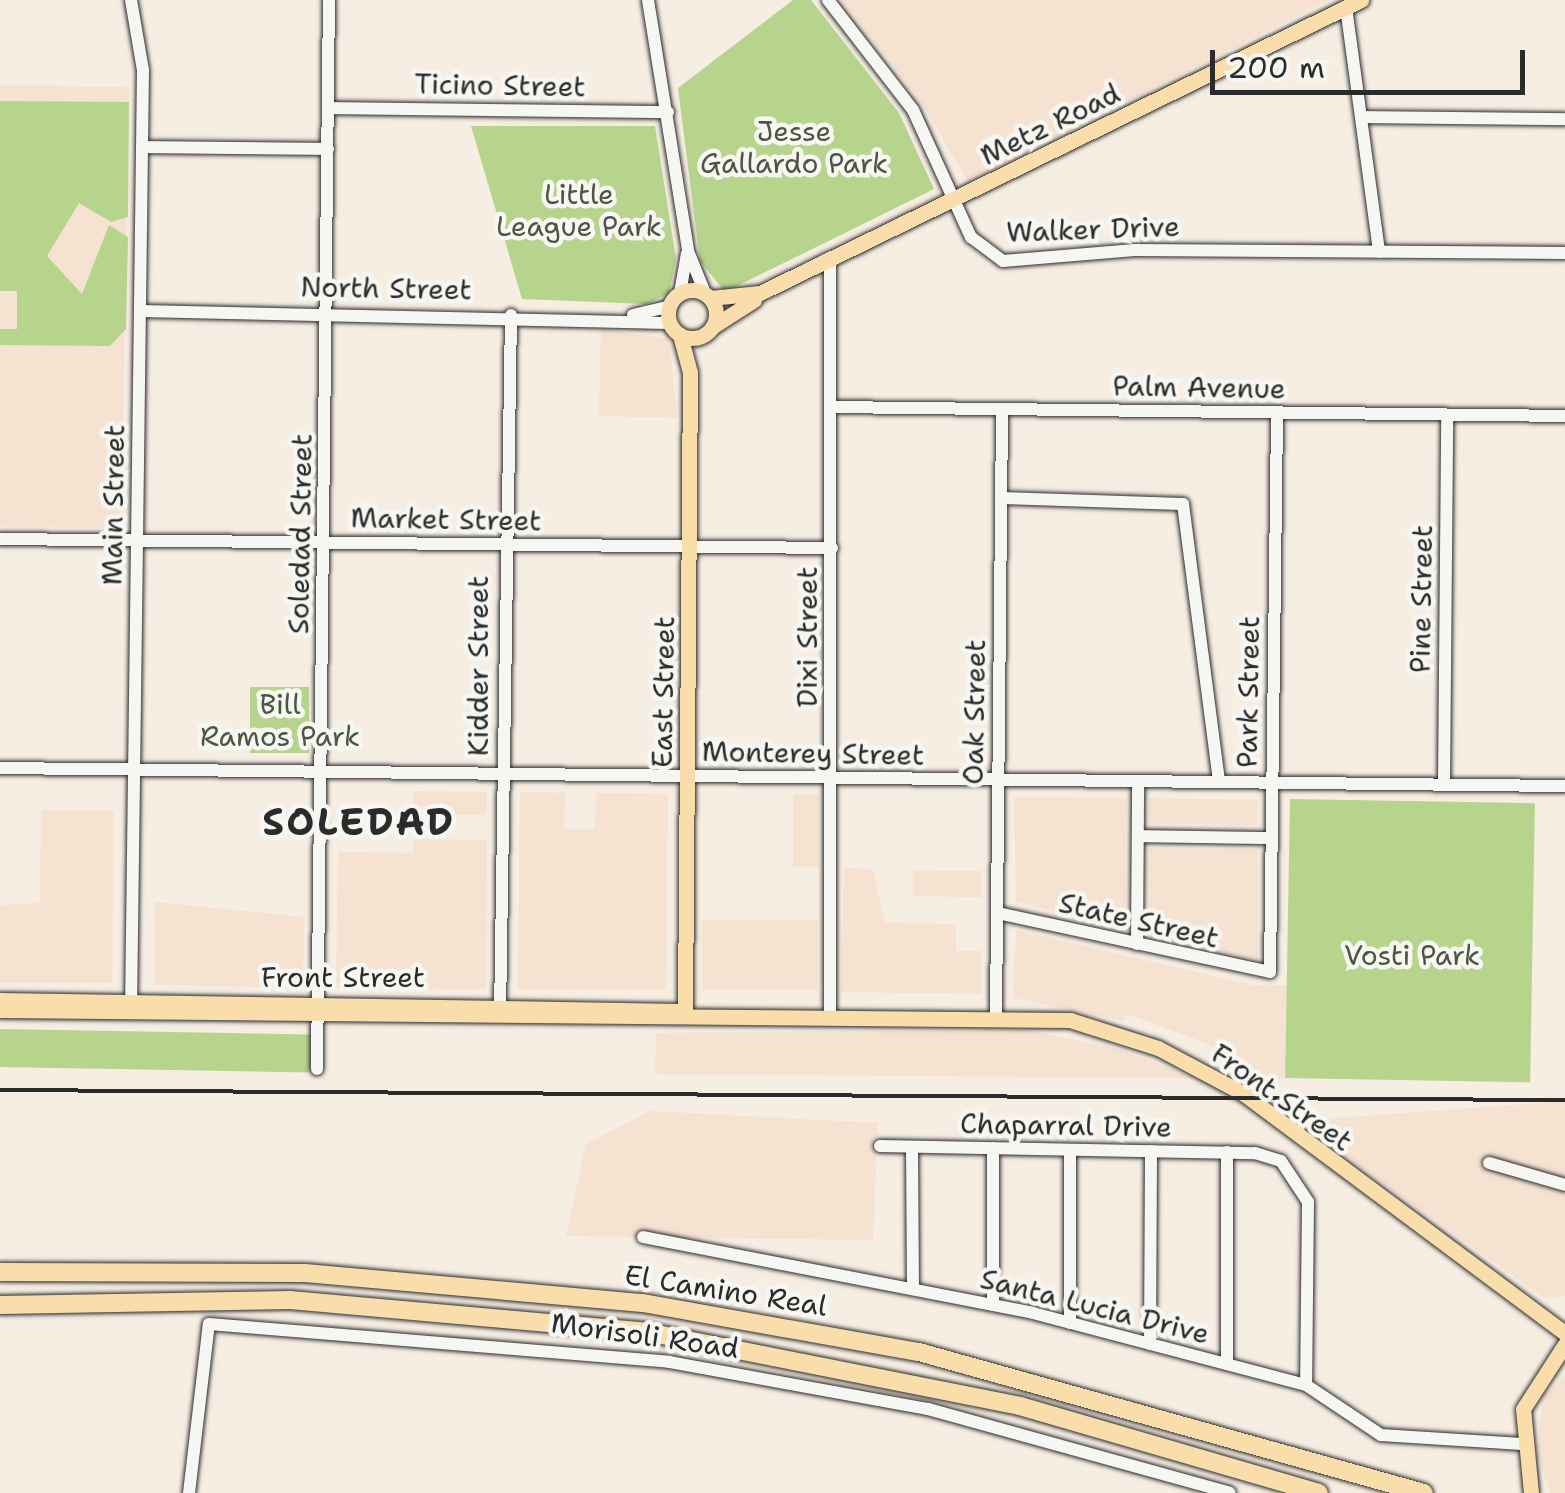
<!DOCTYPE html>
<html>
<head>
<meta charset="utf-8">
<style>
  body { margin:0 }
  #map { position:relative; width:1565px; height:1493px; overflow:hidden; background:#f6ede3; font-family:"Shantell Sans",sans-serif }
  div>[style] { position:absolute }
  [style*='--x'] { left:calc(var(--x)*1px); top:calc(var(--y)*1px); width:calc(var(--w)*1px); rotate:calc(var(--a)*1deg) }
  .built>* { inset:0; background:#f6e2d1; transform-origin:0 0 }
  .green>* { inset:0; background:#b7d48c; transform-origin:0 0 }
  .roads { filter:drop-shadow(0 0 2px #2b2b2b) drop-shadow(0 0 2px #2b2b2b) }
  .minor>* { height:12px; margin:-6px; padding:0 6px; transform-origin:6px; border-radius:6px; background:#f6f6f2 }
  .major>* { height:15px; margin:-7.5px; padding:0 7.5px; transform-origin:7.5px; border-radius:7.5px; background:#f9ddab }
  .major>.ring { margin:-7.5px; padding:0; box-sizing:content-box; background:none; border:15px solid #f9ddab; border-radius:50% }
  .highway>* { height:18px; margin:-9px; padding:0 9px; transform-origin:9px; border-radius:9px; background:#f9ddab }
  .rail>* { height:4px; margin:-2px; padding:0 2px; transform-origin:2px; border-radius:2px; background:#2b2b2b }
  span { translate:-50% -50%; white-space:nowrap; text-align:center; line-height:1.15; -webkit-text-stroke:9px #f6f6f2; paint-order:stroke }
  .street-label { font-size:28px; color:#2b2b2b }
  .park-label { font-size:28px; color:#4e5543 }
  .district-label { font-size:38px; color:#2b2b2b; font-weight:700; letter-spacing:2.5px }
  .scale { position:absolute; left:1210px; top:50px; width:315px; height:45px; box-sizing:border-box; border:5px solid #2b2b2b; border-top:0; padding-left:12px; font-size:30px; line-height:35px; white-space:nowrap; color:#2b2b2b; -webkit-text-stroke:8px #f6f6f2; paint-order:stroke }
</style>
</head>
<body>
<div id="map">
  <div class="built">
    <i style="clip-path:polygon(842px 0,1328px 0,968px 182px,922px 103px)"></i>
    <i style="left:0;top:85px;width:129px;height:441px;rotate:1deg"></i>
    <i style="clip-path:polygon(601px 329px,669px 339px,677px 418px,599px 416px)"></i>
    <i style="left:414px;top:791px;width:73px;height:23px;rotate:1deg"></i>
    <i style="clip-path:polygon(520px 792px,565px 793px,564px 829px,595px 829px,596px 793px,668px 794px,666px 990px,518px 989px)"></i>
    <i style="left:793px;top:795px;width:26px;height:72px"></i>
    <i style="clip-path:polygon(1014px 797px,1126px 798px,1125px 928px,1016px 902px)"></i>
    <i style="left:1149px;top:798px;width:109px;height:25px;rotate:1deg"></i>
    <i style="clip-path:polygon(41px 810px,114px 811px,112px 983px,0 983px,0 905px,40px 903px)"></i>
    <i style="clip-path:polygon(414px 839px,487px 840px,486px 989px,336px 988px,338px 852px,413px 853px)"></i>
    <i style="clip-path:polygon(1150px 848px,1258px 850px,1258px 960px,1150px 934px)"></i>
    <i style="clip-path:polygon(844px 868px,873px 869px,885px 923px,956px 924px,956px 951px,981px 951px,981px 994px,841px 992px)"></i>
    <i style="left:913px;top:870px;width:69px;height:26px;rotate:1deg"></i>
    <i style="clip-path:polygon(155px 902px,304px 917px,303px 988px,154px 985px)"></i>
    <i style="left:702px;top:920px;width:116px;height:70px"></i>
    <i style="clip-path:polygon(1016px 930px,1252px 985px,1288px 985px,1287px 1078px,1265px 1080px,1206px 1043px,1127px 1014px,1124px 1021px,1013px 998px)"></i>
    <i style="clip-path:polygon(1027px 1030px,1121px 1050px,1195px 1078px,655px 1074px,656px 1033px)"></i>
    <i style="clip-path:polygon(1565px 1101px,1565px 1296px,1544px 1298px,1296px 1121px)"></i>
    <i style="clip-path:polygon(650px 1111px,878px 1123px,873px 1240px,566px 1236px,586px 1144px)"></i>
    <i style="clip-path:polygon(1565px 1376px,1565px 1493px,1550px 1493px,1537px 1452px,1543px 1396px)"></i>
  </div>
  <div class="green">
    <i style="clip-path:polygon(793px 0,811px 0,899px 113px,934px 189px,725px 292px,700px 261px,678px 88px)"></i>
    <i style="clip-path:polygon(0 101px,129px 102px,128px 217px,111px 222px,79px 203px,47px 256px,82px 294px,109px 225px,128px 237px,126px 329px,110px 346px,0 345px,0 329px,17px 329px,17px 291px,0 291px)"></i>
    <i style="clip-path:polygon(471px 126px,655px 126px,676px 259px,669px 293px,647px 304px,522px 299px)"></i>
    <i style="left:309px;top:687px;width:66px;height:59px;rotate:90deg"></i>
    <i style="left:1290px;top:799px;width:245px;height:279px;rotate:1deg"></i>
    <i style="left:0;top:1029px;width:311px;height:38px;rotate:1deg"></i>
  </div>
  <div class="roads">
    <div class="minor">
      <i style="--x:131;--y:0;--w:71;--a:80.3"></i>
      <i style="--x:143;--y:70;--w:941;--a:90.73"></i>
      <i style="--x:648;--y:0;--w:254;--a:80.9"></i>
      <i style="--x:688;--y:251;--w:45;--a:68"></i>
      <i style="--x:828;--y:0;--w:139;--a:52.3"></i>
      <i style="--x:913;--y:110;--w:140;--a:65.5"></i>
      <i style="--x:971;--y:237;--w:40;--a:37"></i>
      <i style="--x:1003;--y:261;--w:132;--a:-4.8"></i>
      <i style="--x:1135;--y:250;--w:430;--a:0.4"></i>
      <i style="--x:1346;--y:7;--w:247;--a:82.3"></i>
      <i style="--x:330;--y:108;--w:338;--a:0.7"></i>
      <i style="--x:1363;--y:117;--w:202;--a:0.6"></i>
      <i style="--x:143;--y:147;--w:185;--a:0.6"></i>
      <i style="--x:680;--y:293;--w:40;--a:-80"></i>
      <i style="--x:141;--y:311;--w:529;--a:1.3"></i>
      <i style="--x:633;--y:315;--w:36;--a:-13"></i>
      <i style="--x:832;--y:407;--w:733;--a:0.7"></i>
      <i style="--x:1001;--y:498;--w:182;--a:1.9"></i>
      <i style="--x:1183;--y:504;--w:280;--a:82.6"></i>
      <i style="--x:0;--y:539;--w:832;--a:0.62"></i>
      <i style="--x:0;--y:768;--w:1565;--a:0.66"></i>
      <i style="--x:1444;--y:784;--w:369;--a:-89.5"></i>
      <i style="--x:1138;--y:836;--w:134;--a:0.9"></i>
      <i style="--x:997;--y:913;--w:279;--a:12.2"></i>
      <i style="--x:1270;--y:972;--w:559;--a:-89.28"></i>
      <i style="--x:1137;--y:944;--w:163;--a:-89.6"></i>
      <i style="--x:830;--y:1014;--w:754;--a:-90"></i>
      <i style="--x:500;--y:1015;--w:700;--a:-89.1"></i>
      <i style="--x:996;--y:1015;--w:605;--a:-89.43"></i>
      <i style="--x:317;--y:1069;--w:1069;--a:-89.36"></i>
      <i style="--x:880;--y:1146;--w:375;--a:1.1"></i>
      <i style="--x:1255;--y:1153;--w:27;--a:17"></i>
      <i style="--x:1281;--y:1161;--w:49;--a:56.6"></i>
      <i style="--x:1308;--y:1202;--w:183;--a:90.6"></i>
      <i style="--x:912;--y:1147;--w:141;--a:89.6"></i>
      <i style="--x:993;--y:1148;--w:157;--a:90"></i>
      <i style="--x:1489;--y:1163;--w:79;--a:16.1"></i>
      <i style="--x:643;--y:1237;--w:397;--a:11"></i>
      <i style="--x:1033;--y:1313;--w:282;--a:14.8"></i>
      <i style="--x:1306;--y:1385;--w:90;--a:33.7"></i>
      <i style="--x:1381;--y:1435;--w:141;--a:3.7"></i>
      <i style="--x:1070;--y:1323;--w:173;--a:-90"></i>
      <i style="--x:1150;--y:1344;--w:193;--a:-89.7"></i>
      <i style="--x:1227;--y:1364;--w:212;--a:-90"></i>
      <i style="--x:189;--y:1493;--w:170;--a:-83.3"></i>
      <i style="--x:209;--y:1324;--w:462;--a:4.7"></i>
      <i style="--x:669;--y:1362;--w:263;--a:10.3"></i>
      <i style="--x:928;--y:1409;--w:313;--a:15.5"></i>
    </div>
    <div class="major">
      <i class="ring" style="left:668px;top:290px;width:33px;height:33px"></i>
      <i style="--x:710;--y:298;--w:50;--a:-5.7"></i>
      <i style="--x:760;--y:293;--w:669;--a:-25.99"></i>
      <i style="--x:712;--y:327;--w:50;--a:-32.7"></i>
      <i style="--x:680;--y:335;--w:38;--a:75"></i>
      <i style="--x:690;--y:372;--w:640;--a:90.45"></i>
      <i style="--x:0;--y:1000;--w:682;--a:0.92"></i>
      <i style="--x:0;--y:1010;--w:1070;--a:0.54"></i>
      <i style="--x:1070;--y:1020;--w:92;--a:17.7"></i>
      <i style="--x:1158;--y:1048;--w:98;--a:28.1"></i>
      <i style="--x:1244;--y:1094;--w:400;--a:36.7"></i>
      <i style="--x:1531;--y:1493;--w:84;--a:-95.4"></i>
      <i style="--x:1523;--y:1409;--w:77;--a:-57.1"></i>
    </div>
    <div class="highway">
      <i style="--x:0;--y:1272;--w:305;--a:0.2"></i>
      <i style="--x:305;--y:1273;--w:339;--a:5.1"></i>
      <i style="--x:643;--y:1303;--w:280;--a:10.1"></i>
      <i style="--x:919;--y:1352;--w:524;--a:15.6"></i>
      <i style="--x:0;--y:1305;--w:290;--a:-1"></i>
      <i style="--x:290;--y:1300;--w:358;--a:5.1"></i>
      <i style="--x:647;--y:1332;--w:380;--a:11.2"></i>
      <i style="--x:1020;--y:1406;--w:311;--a:16.2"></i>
    </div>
  </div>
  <div class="rail">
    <i style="--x:0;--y:1090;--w:1565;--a:0.37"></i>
  </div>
  <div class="street-label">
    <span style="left:500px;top:85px;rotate:1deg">Ticino Street</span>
    <span style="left:1050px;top:124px;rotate:-26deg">Metz Road</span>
    <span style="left:1093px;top:229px;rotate:-2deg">Walker Drive</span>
    <span style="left:386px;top:288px;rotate:1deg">North Street</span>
    <span style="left:1199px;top:387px;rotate:1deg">Palm Avenue</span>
    <span style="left:113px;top:505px;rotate:-89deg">Main Street</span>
    <span style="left:446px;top:519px;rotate:1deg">Market Street</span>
    <span style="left:300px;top:534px;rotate:-89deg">Soledad Street</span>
    <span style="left:1421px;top:599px;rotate:-89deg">Pine Street</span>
    <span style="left:807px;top:637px;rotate:-90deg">Dixi Street</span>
    <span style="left:478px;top:666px;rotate:-90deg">Kidder Street</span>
    <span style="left:663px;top:692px;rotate:-89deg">East Street</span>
    <span style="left:1248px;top:692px;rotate:-89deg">Park Street</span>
    <span style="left:974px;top:712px;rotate:-89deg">Oak Street</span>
    <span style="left:813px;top:753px;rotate:1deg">Monterey Street</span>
    <span style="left:1139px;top:920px;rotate:13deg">State Street</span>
    <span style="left:343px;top:977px">Front Street</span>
    <span style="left:1282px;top:1097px;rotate:35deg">Front Street</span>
    <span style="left:1066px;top:1125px;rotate:1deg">Chaparral Drive</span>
    <span style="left:726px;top:1290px;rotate:9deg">El Camino Real</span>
    <span style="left:1095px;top:1306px;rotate:14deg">Santa Lucia Drive</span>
    <span style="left:645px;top:1335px;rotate:8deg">Morisoli Road</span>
  </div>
  <div class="park-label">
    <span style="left:794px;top:147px">Jesse<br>Gallardo Park</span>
    <span style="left:579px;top:210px">Little<br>League Park</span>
    <span style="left:280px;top:720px">Bill<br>Ramos Park</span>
    <span style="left:1412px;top:955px">Vosti Park</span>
  </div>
  <div class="district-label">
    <span style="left:359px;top:822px">SOLEDAD</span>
  </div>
  <div class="scale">200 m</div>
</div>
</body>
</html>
